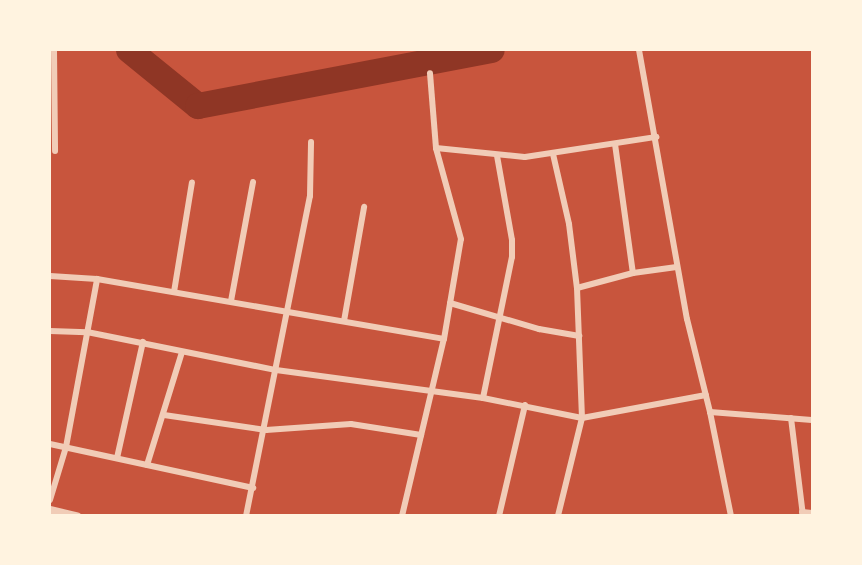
<!DOCTYPE html>
<html>
<head>
<meta charset="utf-8">
<style>
  body { margin:0 }
  #map { position:relative; width:862px; height:565px; overflow:hidden; background:#c8553d; font-family:Quicksand,sans-serif }
  div>[style] { position:absolute }
  [style*='--x'] { left:calc(var(--x)*1px); top:calc(var(--y)*1px); width:calc(var(--w)*1px); rotate:calc(var(--a)*1deg) }
  .river>* { height:26px; margin:-13px; padding:0 13px; transform-origin:13px; border-radius:13px; background:#8f3625 }
  .minor>* { height:6px; margin:-3px; padding:0 3px; transform-origin:3px; border-radius:3px; background:#f1ccb7 }
  .tertiary>* { height:8px; margin:-4px; padding:0 4px; transform-origin:4px; border-radius:4px; background:#f1ccb7 }
  span { translate:-50% -50%; white-space:nowrap; text-align:center; line-height:1.15; -webkit-text-stroke:5px #fff3e0; paint-order:stroke }
  .frame { position:absolute; inset:0; border:51px solid #fff3e0; pointer-events:none }
</style>
</head>
<body>
<div id="map">
  <div class="river">
    <i style="--x:129;--y:50;--w:89;--a:39.1"></i>
    <i style="--x:198;--y:106;--w:299;--a:-10.8"></i>
  </div>
  <div class="minor">
    <i style="--x:54;--y:50;--w:101;--a:89.4"></i>
    <i style="--x:639;--y:50;--w:273;--a:79.9"></i>
    <i style="--x:687;--y:319;--w:96;--a:76.1"></i>
    <i style="--x:710;--y:412;--w:106;--a:78.6"></i>
    <i style="--x:615;--y:144;--w:130;--a:82.1"></i>
    <i style="--x:436;--y:148;--w:89;--a:5.8"></i>
    <i style="--x:525;--y:157;--w:133;--a:-8.7"></i>
    <i style="--x:553;--y:154;--w:72;--a:77.1"></i>
    <i style="--x:569;--y:224;--w:64;--a:82.9"></i>
    <i style="--x:577;--y:288;--w:130;--a:87.8"></i>
    <i style="--x:582;--y:418;--w:101;--a:103.8"></i>
    <i style="--x:50;--y:276;--w:47;--a:3.7"></i>
    <i style="--x:577;--y:288;--w:58;--a:-15"></i>
    <i style="--x:633;--y:273;--w:44;--a:-7.8"></i>
    <i style="--x:174;--y:292;--w:111;--a:-80.7"></i>
    <i style="--x:231;--y:301;--w:121;--a:-79.5"></i>
    <i style="--x:450;--y:303;--w:93;--a:16.3"></i>
    <i style="--x:539;--y:329;--w:41;--a:9.9"></i>
    <i style="--x:344;--y:321;--w:116;--a:-80"></i>
    <i style="--x:50;--y:331;--w:37;--a:2"></i>
    <i style="--x:87;--y:332;--w:193;--a:11.4"></i>
    <i style="--x:276;--y:370;--w:209;--a:7.7"></i>
    <i style="--x:483;--y:398;--w:101;--a:11.4"></i>
    <i style="--x:582;--y:418;--w:126;--a:-10.5"></i>
    <i style="--x:483;--y:398;--w:144;--a:-78.4"></i>
    <i style="--x:512;--y:257;--w:17;--a:-90"></i>
    <i style="--x:512;--y:240;--w:85;--a:-100.1"></i>
    <i style="--x:710;--y:412;--w:102;--a:4.5"></i>
    <i style="--x:164;--y:415;--w:103;--a:8.4"></i>
    <i style="--x:266;--y:430;--w:85;--a:-4"></i>
    <i style="--x:351;--y:424;--w:71;--a:8.9"></i>
    <i style="--x:791;--y:418;--w:99;--a:83"></i>
    <i style="--x:50;--y:444;--w:208;--a:12.2"></i>
    <i style="--x:117;--y:458;--w:119;--a:-77.4"></i>
    <i style="--x:147;--y:465;--w:118;--a:-72.8"></i>
    <i style="--x:50;--y:500;--w:55;--a:-73.2"></i>
    <i style="--x:66;--y:447;--w:171;--a:-79.5"></i>
    <i style="--x:97;--y:279;--w:352;--a:9.8"></i>
    <i style="--x:802;--y:512;--w:10;--a:6"></i>
    <i style="--x:246;--y:516;--w:326;--a:-78.7"></i>
    <i style="--x:310;--y:196;--w:54;--a:-88.9"></i>
    <i style="--x:402;--y:516;--w:182;--a:-76.7"></i>
    <i style="--x:444;--y:339;--w:101;--a:-80.4"></i>
    <i style="--x:461;--y:239;--w:94;--a:-105.4"></i>
    <i style="--x:436;--y:148;--w:75;--a:-94.6"></i>
    <i style="--x:499;--y:516;--w:114;--a:-76.8"></i>
  </div>
  <div class="tertiary">
    <i style="--x:50;--y:510;--w:28;--a:13"></i>
  </div>
  <div class="frame"></div>
</div>
</body>
</html>
